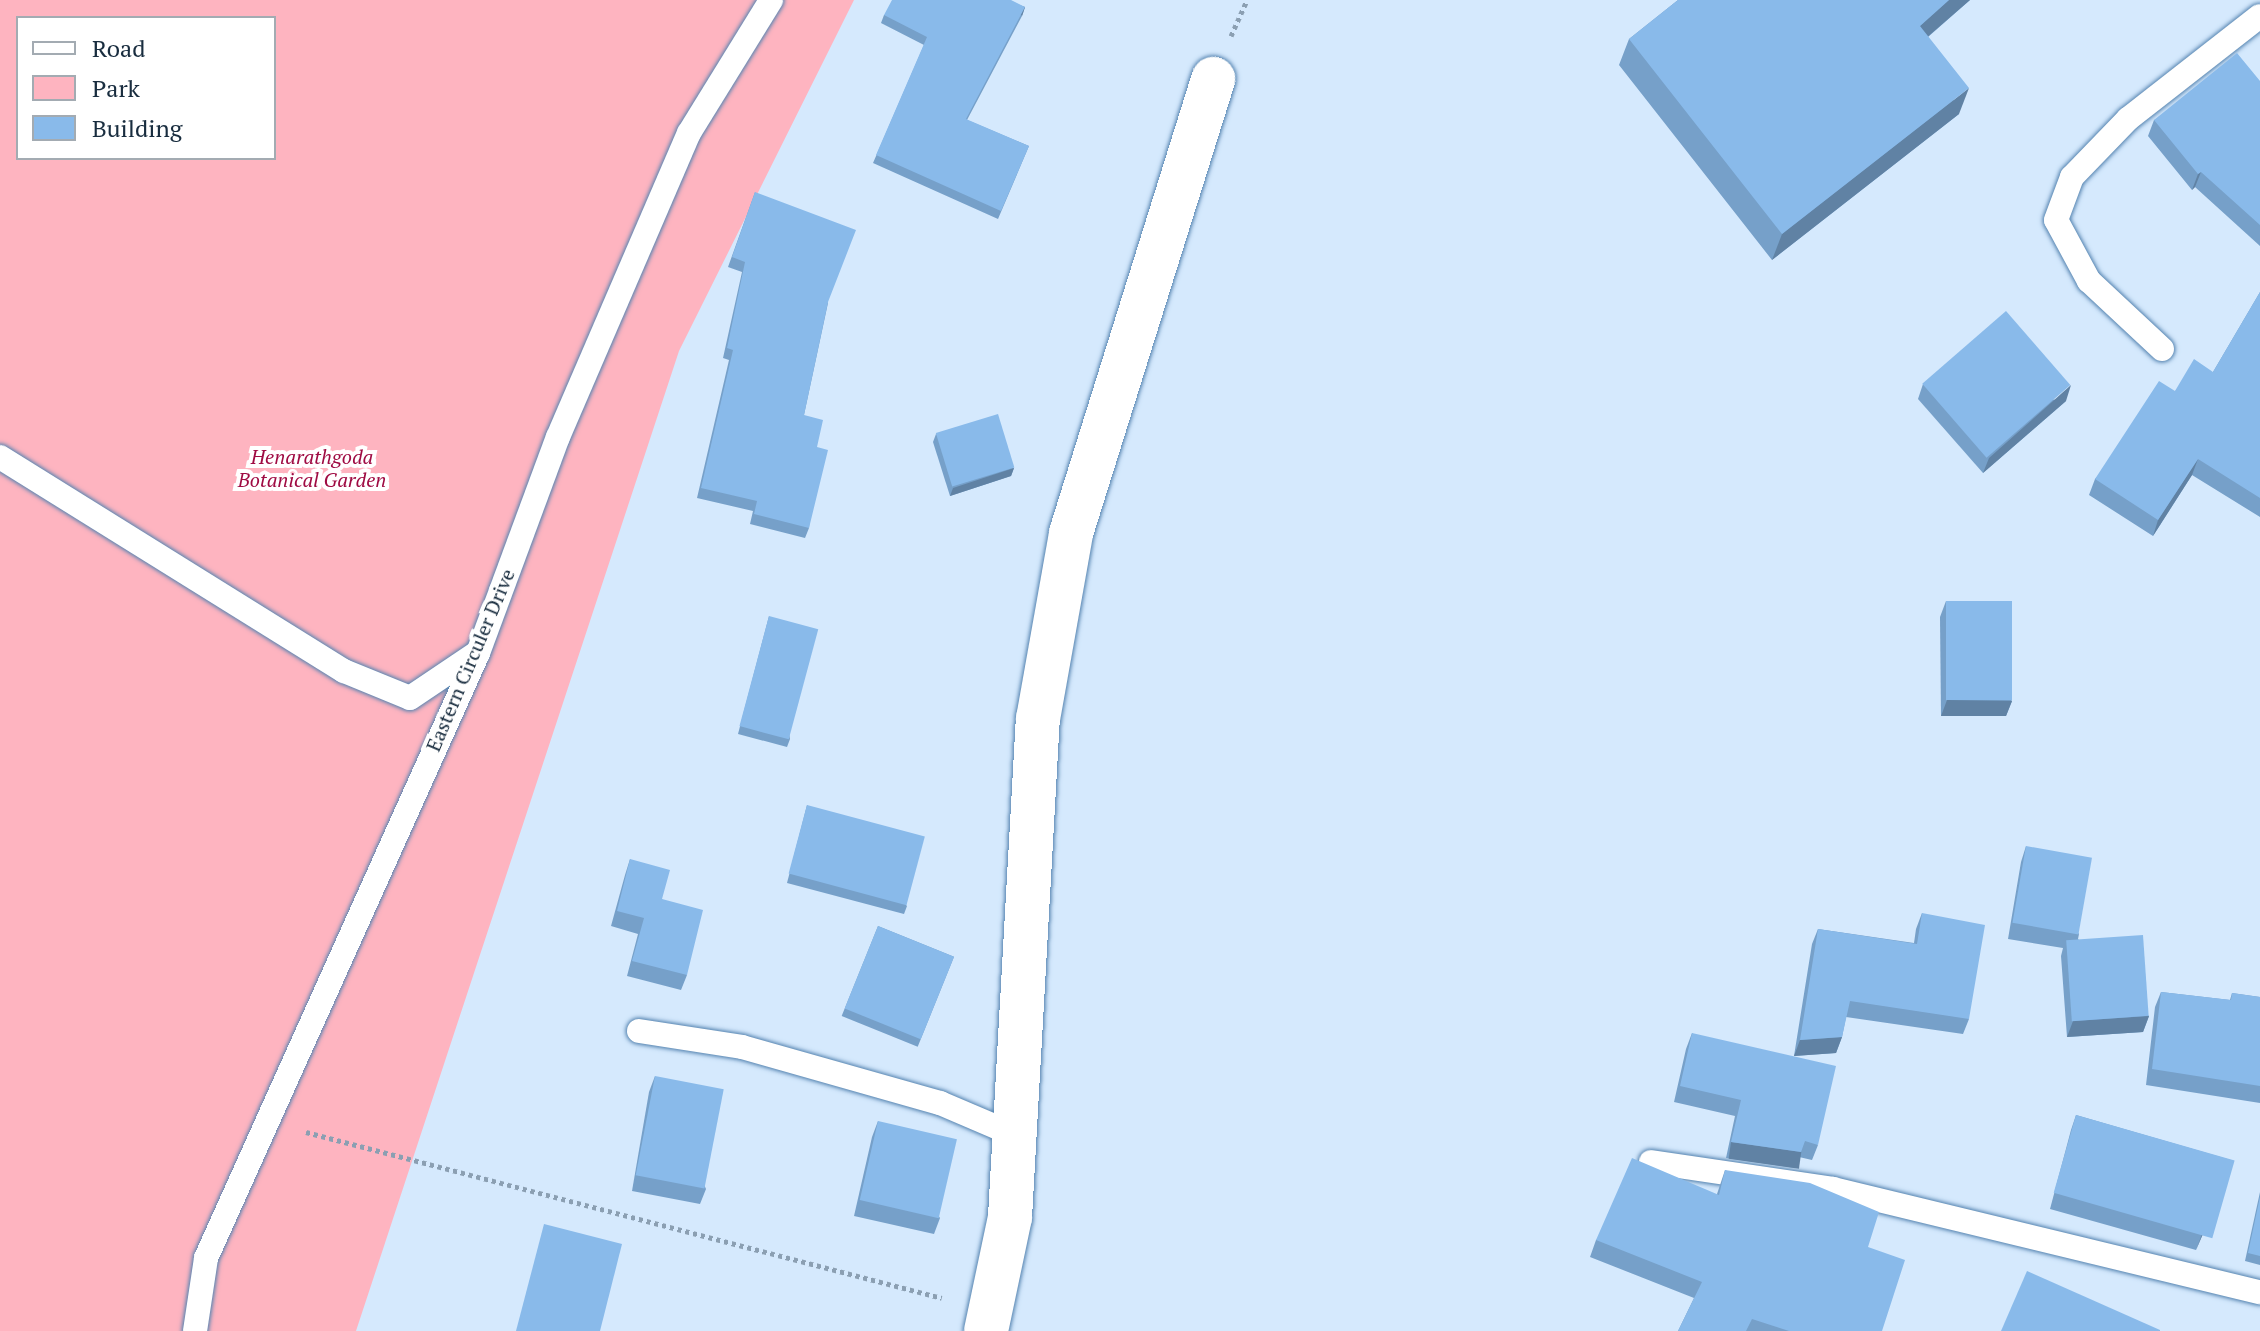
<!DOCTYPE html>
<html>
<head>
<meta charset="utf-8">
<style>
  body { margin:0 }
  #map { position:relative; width:2260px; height:1331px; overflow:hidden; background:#d5e9fd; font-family:"PT Serif",serif }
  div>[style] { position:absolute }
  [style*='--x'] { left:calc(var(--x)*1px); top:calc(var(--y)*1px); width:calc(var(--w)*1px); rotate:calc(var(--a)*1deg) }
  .green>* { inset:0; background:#feb4c0 }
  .path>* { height:5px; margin-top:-2.5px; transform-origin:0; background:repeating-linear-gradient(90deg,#8b9fb2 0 4px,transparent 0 8px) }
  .roads { filter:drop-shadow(0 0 2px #5483b0) drop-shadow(0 0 2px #5483b0) }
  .lane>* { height:24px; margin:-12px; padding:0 12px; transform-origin:12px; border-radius:12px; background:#fff }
  .street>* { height:44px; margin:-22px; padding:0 22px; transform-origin:22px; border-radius:22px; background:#fff }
  .wall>* { inset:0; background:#76a0c9; transform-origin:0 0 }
  .shaded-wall>* { inset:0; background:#6082a4; transform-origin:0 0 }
  .building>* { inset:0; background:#89baea; transform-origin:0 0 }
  span { translate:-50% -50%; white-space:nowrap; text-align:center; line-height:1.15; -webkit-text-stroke:8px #fff; paint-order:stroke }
  .park-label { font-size:20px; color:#9f0b43; font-style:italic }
  .street-label { font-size:20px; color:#192d3f }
  .legend { position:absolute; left:16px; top:16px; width:260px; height:144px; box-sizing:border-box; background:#fff; border:2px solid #a3abb2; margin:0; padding:10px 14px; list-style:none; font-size:24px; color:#192d3f }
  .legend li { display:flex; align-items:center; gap:16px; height:40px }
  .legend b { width:40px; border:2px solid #a3abb2 }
</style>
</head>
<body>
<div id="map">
  <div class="green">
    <i style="clip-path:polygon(evenodd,0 0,854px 0,679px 351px,356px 1331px,0 1331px,0 0,18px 18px,274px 18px,274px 158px,18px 158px,18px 18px)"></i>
  </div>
  <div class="path">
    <i style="--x:1231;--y:36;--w:39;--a:-66"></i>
    <i style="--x:306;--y:1132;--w:657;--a:14.63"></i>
  </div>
  <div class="roads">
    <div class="lane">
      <i style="--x:2162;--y:349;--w:100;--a:-137"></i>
      <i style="--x:2089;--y:281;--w:69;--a:-118.4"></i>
      <i style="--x:2056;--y:220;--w:46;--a:-69.6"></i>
      <i style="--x:2072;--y:177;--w:81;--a:-46"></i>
      <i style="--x:2128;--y:119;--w:167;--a:-38"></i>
      <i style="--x:0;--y:457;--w:405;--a:31.9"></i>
      <i style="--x:344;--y:671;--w:71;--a:22.2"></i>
      <i style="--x:410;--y:698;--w:81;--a:-33.9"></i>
      <i style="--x:639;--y:1031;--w:104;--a:8.8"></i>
      <i style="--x:742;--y:1047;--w:206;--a:15.8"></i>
      <i style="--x:940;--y:1103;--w:82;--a:23.1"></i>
      <i style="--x:1651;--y:1162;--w:184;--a:8.4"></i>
      <i style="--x:1833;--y:1189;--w:439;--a:13.6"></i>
      <i style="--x:195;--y:1331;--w:74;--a:-81.4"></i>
      <i style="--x:206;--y:1258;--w:663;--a:-65.79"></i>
      <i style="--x:478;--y:653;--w:230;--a:-69.7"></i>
      <i style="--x:558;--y:437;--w:331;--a:-66.7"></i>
      <i style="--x:689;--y:133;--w:156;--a:-58.3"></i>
    </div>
    <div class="street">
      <i style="--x:986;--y:1331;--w:116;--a:-78.1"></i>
      <i style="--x:1010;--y:1217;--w:499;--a:-86.8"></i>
      <i style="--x:1038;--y:719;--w:189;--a:-79.9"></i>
      <i style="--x:1071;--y:533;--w:476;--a:-72.6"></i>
    </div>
  </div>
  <div class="wall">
    <i style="clip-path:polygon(1678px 0,1970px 0,1928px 37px,1959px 114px,1772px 260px,1619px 65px,1629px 39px)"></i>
    <i style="clip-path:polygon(1025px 7px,1022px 16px,967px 120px,1029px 146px,998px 219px,873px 163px,924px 45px,881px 23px,884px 15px)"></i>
    <i style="clip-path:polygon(2260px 81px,2260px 246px,2195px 187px,2192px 190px,2148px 136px,2154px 120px)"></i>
    <i style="clip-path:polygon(755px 192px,828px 303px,804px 415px,817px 447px,809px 528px,805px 538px,750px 524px,753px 511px,697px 498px,729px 360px,723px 358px,742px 272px,728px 267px)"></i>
    <i style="clip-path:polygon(2260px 292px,2260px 517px,2192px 475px,2153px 536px,2089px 495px,2095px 479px,2175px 391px,2213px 372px)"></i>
    <i style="clip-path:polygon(1923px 384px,2066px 401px,1983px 473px,1918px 399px)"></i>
    <i style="clip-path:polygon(936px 434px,1014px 468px,1011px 476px,950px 496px,933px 442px)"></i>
    <i style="clip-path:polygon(1946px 601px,2012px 701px,2006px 716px,1941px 716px,1940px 617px)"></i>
    <i style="clip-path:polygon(769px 616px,790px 739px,787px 747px,738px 734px)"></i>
    <i style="clip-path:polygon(807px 805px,907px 906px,904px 914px,787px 883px)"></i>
    <i style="clip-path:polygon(2026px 846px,2079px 934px,2078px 939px,2149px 1016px,2143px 1032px,2067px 1037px,2061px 956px,2063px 948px,2008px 939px,2021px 862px)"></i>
    <i style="clip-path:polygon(630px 859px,662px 899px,687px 975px,681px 990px,627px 976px,638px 934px,611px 926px,625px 875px)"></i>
    <i style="clip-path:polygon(1922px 913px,1969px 1019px,1963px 1034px,1846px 1017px,1842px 1037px,1836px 1053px,1794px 1056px,1812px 944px,1818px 929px,1914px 943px,1916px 929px)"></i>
    <i style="left:878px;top:926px;width:82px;height:97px;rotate:22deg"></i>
    <i style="clip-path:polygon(2161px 992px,2230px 1000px,2232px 993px,2260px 997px,2260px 1103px,2146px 1085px,2155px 1007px)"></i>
    <i style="clip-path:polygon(1692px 1033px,1818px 1145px,1812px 1160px,1799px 1157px,1795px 1168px,1726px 1158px,1735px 1116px,1674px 1102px,1686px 1049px)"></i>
    <i style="clip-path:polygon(655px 1076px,706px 1189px,700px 1204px,632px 1191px,649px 1092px)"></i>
    <i style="clip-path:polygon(2076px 1115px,2234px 1161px,2196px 1250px,2050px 1209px,2071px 1130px)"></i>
    <i style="clip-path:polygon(878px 1121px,940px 1218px,934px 1234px,854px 1216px,872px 1137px)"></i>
    <i style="clip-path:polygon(1725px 1170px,1868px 1247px,1882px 1331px,1678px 1331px,1694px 1298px,1590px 1257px,1596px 1240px,1717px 1194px)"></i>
    <i style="clip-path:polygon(2260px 1192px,2260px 1265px,2245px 1261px)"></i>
  </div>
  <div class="shaded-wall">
    <i style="clip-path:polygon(1949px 0,1970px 0,1910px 52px,1920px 26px)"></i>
    <i style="left:1025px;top:7px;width:9px;height:127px;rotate:108deg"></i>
    <i style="clip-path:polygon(1969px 88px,1959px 114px,1772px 260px,1782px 234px)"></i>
    <i style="clip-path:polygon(2201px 172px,2195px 187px,2192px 190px,2198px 174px)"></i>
    <i style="clip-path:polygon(2071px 385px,2066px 401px,1983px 473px,1989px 458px)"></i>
    <i style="clip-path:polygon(2198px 459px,2192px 475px,2153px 536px,2158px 520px)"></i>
    <i style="clip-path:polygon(1014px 468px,1011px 476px,950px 496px,953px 488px)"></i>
    <i style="clip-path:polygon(1947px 700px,2012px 701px,2006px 716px,1941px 716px)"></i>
    <i style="clip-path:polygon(2149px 1016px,2143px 1032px,2067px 1037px,2073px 1021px)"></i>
    <i style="clip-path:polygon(1842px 1037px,1836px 1053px,1794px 1056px,1800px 1040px)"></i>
    <i style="left:1731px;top:1142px;width:71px;height:17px;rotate:8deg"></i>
    <i style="clip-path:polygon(2234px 1161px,2228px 1176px,2196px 1250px,2202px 1234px)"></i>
  </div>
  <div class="building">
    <i style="clip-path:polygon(892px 0,1011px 0,1025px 7px,966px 119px,1029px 146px,1001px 211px,876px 155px,927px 37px,884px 15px)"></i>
    <i style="clip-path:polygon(1678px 0,1949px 0,1920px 26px,1969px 88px,1782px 234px,1629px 39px)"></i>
    <i style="clip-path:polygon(2237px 53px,2260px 81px,2260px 225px,2201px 172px,2198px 174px,2154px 120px)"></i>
    <i style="clip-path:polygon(755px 192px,856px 230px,828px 302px,804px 415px,823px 420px,817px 447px,828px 450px,809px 528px,754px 514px,757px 501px,701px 488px,733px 350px,727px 348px,745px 262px,732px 257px)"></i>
    <i style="clip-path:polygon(2260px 292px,2260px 498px,2198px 459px,2158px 520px,2095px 479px,2159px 381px,2175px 391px,2194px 359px,2213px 372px)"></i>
    <i style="left:2006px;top:311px;width:98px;height:111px;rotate:49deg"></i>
    <i style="left:998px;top:414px;width:56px;height:65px;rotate:73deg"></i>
    <i style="left:1946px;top:601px;width:66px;height:99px"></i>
    <i style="left:769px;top:616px;width:51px;height:114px;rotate:15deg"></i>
    <i style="left:807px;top:805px;width:122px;height:71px;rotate:15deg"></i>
    <i style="left:2026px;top:846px;width:67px;height:78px;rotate:10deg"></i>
    <i style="clip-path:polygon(630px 859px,670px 870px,662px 899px,703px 910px,687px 975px,632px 961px,644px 918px,617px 911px)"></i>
    <i style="clip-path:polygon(1922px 913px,1985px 925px,1969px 1019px,1850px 1001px,1842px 1037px,1800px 1040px,1818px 929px,1917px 944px)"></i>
    <i style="left:878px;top:926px;width:82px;height:89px;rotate:22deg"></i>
    <i style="left:2143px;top:935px;width:81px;height:77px;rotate:86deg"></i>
    <i style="clip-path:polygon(2161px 992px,2231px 1000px,2232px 993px,2260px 997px,2260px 1086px,2152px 1069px)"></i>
    <i style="clip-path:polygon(1692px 1033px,1836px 1066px,1818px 1145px,1805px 1141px,1801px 1152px,1731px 1142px,1741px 1100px,1680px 1086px)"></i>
    <i style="left:655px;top:1076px;width:70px;height:101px;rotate:11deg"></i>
    <i style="left:2076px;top:1115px;width:165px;height:81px;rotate:16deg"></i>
    <i style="left:878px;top:1121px;width:81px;height:81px;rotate:13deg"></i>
    <i style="clip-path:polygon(1632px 1158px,1719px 1195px,1725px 1170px,1810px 1183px,1879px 1212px,1868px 1247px,1905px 1260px,1882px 1331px,1789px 1331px,1752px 1319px,1746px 1331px,1678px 1331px,1702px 1282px,1596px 1240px)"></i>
    <i style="clip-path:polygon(2260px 1197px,2260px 1256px,2248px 1253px)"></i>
    <i style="clip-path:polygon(544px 1224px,622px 1244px,600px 1331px,516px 1331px)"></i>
    <i style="clip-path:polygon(2027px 1271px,2160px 1330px,2160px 1331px,2001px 1331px)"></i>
  </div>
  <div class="park-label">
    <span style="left:312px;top:468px">Henarathgoda<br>Botanical Garden</span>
  </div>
  <div class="street-label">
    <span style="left:470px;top:660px;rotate:-67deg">Eastern Circuler Drive</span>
  </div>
  <ul class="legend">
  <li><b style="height:10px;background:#fff"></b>Road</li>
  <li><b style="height:22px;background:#feb4c0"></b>Park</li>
  <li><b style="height:22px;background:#89baea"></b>Building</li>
  </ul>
</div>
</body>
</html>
